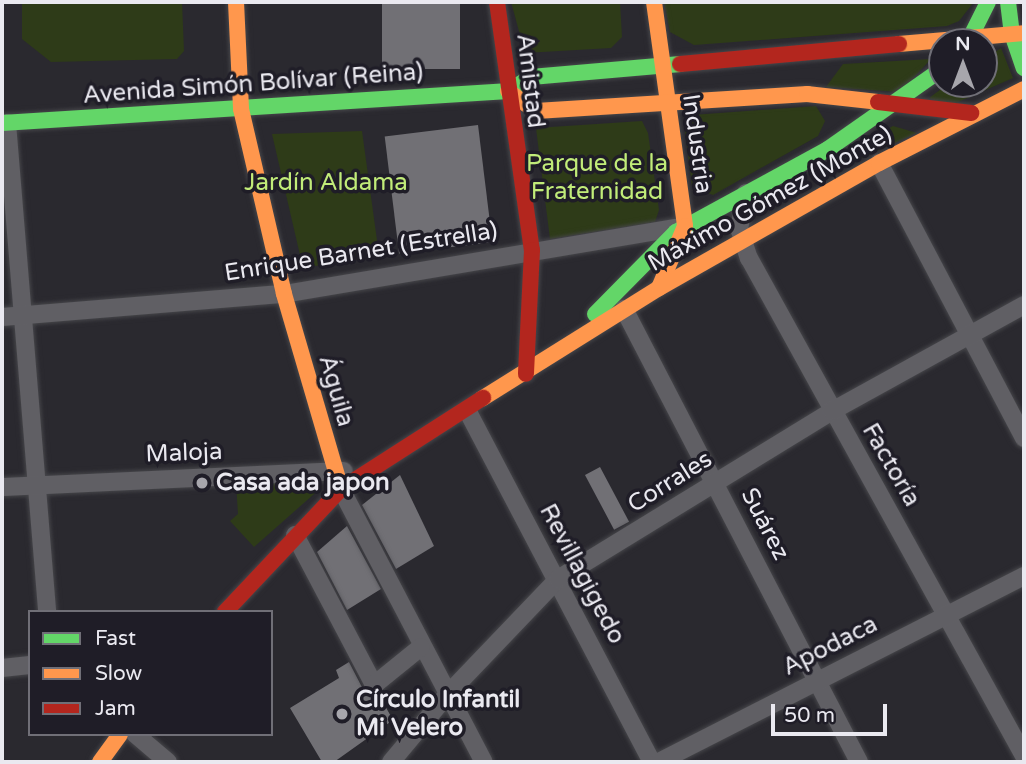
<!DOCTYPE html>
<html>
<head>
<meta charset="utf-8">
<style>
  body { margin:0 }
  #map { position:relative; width:1026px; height:764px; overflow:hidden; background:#2a292f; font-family:"Varela Round",sans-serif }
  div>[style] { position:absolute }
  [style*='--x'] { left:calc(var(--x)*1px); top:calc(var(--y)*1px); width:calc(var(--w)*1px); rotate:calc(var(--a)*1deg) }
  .green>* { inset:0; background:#2e3b18 }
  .building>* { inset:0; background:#717075; transform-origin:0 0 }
  .roads { filter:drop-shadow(0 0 2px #46464a) drop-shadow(0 0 2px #46464a) }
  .street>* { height:18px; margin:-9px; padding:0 9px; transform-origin:9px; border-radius:9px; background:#605f64 }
  .fast>* { height:16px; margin:-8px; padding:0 8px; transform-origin:8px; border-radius:8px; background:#63d668 }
  .slow>* { height:16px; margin:-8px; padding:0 8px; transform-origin:8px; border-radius:8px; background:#ff974d }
  .jam>* { height:16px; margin:-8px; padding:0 8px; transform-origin:8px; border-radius:8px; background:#b3261e }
  .dots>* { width:19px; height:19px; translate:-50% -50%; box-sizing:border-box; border:4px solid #1f1d27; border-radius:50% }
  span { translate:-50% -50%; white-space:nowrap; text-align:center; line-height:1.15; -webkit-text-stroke:7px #1f1d27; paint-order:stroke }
  .street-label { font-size:24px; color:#eae9f0 }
  .park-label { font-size:24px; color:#c1ec79 }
  .poi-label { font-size:24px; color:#eae9f0; font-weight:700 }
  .left { translate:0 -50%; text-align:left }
  .frame { position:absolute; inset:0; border:4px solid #eae9f0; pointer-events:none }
  .legend { position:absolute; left:28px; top:610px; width:245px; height:126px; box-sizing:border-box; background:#1f1d27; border:2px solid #706f77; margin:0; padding:9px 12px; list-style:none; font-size:21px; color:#eae9f0 }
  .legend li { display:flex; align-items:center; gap:14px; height:35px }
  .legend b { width:35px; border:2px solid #706f77 }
  .north { position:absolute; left:928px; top:28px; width:70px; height:70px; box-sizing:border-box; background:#1f1d27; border:2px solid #706f77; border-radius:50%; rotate:0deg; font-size:19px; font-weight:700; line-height:28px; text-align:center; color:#eae9f0 }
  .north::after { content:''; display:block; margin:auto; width:24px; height:32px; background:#a7a6ac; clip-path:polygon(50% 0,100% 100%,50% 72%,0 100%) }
  .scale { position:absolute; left:771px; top:704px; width:116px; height:32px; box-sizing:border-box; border:4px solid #eae9f0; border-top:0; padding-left:9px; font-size:21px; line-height:24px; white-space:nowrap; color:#eae9f0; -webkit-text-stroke:5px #1f1d27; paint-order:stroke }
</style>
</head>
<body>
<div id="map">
  <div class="green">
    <i style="clip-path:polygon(22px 2px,182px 2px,184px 51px,177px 59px,51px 62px,22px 39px)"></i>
    <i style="clip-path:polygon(511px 2px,620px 2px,622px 37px,611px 48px,525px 53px)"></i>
    <i style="clip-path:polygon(664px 2px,974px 2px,959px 21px,947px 26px,694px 45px,670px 32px)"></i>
    <i style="clip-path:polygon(1001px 48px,1013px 78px,949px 106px,929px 98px,948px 84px,984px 84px,984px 60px)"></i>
    <i style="clip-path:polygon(931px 59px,900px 92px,826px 87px,843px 64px)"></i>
    <i style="clip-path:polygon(816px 106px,825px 121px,818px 136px,713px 195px,692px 187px,684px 123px,692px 115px)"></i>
    <i style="clip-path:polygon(642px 121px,648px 133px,659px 210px,655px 222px,550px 239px,536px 128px)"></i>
    <i style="clip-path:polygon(893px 126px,917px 133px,848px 164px,858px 145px)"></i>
    <i style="clip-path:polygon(362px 131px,379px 255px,303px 268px,272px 134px)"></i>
    <i style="clip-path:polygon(314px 478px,322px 487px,254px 547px,230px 521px,238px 514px,236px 483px)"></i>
  </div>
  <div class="building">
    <i style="left:382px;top:2px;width:78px;height:67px"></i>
    <i style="left:478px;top:125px;width:118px;height:94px;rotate:83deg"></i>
    <i style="left:600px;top:467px;width:62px;height:17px;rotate:62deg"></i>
    <i style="clip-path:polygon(400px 475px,434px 546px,396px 569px,362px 505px)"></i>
    <i style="clip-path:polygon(347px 526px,381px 589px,347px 610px,317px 552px)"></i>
    <i style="clip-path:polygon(349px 662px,364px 691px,379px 695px,393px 720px,334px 762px,322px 762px,290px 708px,339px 678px,336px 670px)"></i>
  </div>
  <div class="roads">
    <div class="street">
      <i style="--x:7;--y:123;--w:491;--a:85.3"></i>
      <i style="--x:879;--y:163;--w:311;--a:62.2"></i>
      <i style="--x:746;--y:193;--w:36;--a:101"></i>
      <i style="--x:739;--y:228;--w:32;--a:72"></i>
      <i style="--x:749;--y:258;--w:569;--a:61.09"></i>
      <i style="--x:624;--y:309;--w:510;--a:62.58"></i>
      <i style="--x:2;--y:317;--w:283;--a:-4.7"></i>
      <i style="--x:284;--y:294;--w:403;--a:-9.6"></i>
      <i style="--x:467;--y:410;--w:398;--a:62.3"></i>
      <i style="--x:2;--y:487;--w:342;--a:-2.7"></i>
      <i style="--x:341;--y:489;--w:308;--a:62.4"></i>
      <i style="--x:295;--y:535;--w:170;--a:62.2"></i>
      <i style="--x:374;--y:685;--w:60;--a:-39"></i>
      <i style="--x:2;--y:668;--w:28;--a:-6"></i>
      <i style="--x:135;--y:734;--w:43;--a:40.3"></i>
      <i style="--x:391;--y:762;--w:87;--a:-50.1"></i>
      <i style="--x:447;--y:695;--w:161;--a:-46.3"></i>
      <i style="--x:558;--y:579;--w:321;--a:-31.5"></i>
      <i style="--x:832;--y:411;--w:219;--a:-28.9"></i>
      <i style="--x:659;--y:762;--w:410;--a:-27"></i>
    </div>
    <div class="fast">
      <i style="--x:1008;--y:2;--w:32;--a:83"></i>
      <i style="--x:1012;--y:34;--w:36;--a:71"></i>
      <i style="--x:968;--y:42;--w:45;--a:-63.4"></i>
      <i style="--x:2;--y:123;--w:507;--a:-3.62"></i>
      <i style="--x:508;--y:91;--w:27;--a:-31"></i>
      <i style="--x:531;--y:77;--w:150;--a:-5"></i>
      <i style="--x:595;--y:314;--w:115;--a:-45.4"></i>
      <i style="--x:676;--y:232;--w:173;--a:-28.6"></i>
      <i style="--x:828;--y:149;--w:139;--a:-35.1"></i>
    </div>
    <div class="slow">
      <i style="--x:236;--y:2;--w:107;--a:87.3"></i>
      <i style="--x:241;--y:109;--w:190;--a:76.9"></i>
      <i style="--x:284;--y:294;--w:203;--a:73.7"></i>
      <i style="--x:654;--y:2;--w:226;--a:82.1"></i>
      <i style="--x:685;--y:226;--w:67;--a:112.8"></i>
      <i style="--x:899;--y:44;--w:125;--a:-5"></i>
      <i style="--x:508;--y:91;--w:34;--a:36"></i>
      <i style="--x:536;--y:111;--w:272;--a:-3.6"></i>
      <i style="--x:807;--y:94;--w:71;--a:6.4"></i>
      <i style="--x:483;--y:398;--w:208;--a:-32"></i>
      <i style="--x:659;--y:288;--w:253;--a:-29.6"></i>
      <i style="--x:879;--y:163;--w:163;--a:-27"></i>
      <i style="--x:100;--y:762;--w:34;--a:-54"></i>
    </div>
    <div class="jam">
      <i style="--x:497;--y:2;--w:250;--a:82"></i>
      <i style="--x:532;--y:250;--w:124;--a:92.8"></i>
      <i style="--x:680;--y:64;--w:220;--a:-5.2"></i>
      <i style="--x:878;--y:102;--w:94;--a:6.7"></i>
      <i style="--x:225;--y:612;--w:169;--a:-46.7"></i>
      <i style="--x:341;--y:489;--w:169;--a:-32.7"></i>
    </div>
  </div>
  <div class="dots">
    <i style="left:202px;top:483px;background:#a7a6ac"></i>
    <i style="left:342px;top:714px;background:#a7a6ac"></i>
  </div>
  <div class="street-label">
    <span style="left:530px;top:81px;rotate:83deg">Amistad</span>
    <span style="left:253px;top:84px;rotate:-4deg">Avenida Simón Bolívar (Reina)</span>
    <span style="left:697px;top:144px;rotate:82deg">Industria</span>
    <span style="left:770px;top:199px;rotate:-29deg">Máximo Gómez (Monte)</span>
    <span style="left:361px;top:252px;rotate:-9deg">Enrique Barnet (Estrella)</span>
    <span style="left:336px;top:391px;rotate:74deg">Águila</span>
    <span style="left:184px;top:453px;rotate:-2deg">Maloja</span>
    <span style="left:891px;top:465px;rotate:60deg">Factoría</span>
    <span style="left:670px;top:482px;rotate:-32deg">Corrales</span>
    <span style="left:765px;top:524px;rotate:63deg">Suárez</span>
    <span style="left:582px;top:574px;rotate:62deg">Revillagigedo</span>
    <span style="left:830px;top:646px;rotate:-27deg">Apodaca</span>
  </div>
  <div class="park-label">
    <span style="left:597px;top:178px">Parque de la<br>Fraternidad</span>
    <span style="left:326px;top:183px">Jardín Aldama</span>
  </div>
  <div class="poi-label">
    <span class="left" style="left:216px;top:483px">Casa ada japon</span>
    <span class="left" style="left:356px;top:714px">Círculo Infantil<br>Mi Velero</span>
  </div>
  <div class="frame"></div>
  <ul class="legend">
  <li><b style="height:9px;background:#63d668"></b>Fast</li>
  <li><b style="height:9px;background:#ff974d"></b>Slow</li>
  <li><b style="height:9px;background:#b3261e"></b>Jam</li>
  </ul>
  <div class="north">N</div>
  <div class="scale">50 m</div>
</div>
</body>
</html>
